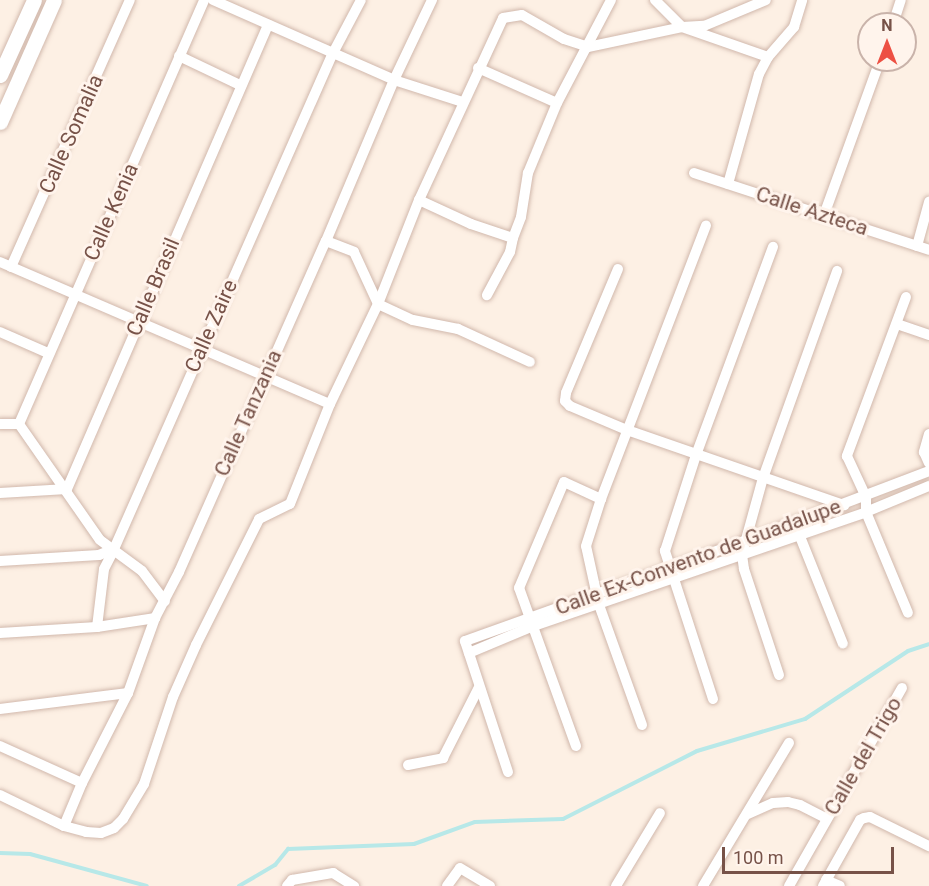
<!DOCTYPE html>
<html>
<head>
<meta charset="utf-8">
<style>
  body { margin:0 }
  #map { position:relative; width:929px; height:886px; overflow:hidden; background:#fdf0e4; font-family:Roboto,sans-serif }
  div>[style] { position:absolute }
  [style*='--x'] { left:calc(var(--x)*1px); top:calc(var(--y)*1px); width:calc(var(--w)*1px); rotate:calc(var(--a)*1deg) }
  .stream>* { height:4px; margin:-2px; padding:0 2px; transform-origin:2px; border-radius:2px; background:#b7e8e8 }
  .roads { filter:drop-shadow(0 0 2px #d1b8ac) drop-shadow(0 0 2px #d1b8ac) }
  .street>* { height:10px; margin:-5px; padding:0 5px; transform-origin:5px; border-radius:5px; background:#fff }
  .secondary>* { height:15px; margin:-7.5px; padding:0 7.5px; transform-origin:7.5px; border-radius:7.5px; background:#fff }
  span { translate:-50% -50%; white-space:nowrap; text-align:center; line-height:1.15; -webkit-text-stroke:6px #fff4ec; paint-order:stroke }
  .street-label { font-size:21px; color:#775248 }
  .north { position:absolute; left:857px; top:12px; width:60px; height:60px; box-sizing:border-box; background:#fff4ec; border:2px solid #c9b3aa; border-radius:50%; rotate:0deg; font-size:16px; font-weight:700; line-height:24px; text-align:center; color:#775248 }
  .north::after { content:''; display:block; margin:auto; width:21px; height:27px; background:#ed5043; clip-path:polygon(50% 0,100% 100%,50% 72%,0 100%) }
  .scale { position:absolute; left:722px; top:847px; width:172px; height:27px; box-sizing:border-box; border:3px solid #775248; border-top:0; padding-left:8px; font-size:18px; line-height:21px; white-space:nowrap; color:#775248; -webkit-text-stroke:4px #fff4ec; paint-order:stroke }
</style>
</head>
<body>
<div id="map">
  <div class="stream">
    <i style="--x:0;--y:853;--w:30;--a:2"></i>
    <i style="--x:30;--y:854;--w:121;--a:15.3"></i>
    <i style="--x:239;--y:886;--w:42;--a:-30.3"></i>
    <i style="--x:275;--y:865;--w:21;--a:-51"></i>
    <i style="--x:288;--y:849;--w:126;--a:-2.3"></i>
    <i style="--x:414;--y:844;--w:65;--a:-19.8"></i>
    <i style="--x:475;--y:822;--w:88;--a:-2"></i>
    <i style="--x:563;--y:819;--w:150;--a:-26.9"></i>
    <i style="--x:697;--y:751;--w:113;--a:-16.5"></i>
    <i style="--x:805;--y:719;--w:123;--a:-33.4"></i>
    <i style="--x:908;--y:651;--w:22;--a:-18"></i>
  </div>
  <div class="roads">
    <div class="street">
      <i style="--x:213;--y:0;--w:198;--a:23.8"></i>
      <i style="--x:394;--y:80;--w:72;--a:17.7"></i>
      <i style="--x:655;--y:0;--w:38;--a:45"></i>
      <i style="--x:682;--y:27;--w:91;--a:19.2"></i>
      <i style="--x:893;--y:24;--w:25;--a:-72"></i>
      <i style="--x:179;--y:56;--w:68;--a:25.4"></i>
      <i style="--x:478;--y:68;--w:86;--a:23.9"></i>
      <i style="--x:557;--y:103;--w:116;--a:-62.3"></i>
      <i style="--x:694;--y:173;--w:247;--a:18.1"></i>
      <i style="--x:728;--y:184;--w:114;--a:-74.3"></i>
      <i style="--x:759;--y:74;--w:19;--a:-62"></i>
      <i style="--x:768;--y:57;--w:40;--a:-49"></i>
      <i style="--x:794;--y:27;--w:28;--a:-73"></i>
      <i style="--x:419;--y:200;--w:57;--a:24.8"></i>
      <i style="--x:471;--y:224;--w:44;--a:18.4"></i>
      <i style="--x:513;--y:238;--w:14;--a:102"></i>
      <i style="--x:510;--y:252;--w:49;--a:118.1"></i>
      <i style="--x:824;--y:215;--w:165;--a:-70.1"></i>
      <i style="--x:513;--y:238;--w:22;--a:-69"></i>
      <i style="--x:521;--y:217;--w:45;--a:-81"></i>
      <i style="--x:528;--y:173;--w:76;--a:-67.5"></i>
      <i style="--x:326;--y:241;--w:30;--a:21"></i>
      <i style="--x:354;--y:252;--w:57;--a:65.2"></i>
      <i style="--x:378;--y:304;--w:38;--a:25"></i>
      <i style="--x:413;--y:320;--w:46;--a:11.3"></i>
      <i style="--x:458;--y:329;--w:79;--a:24.6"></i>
      <i style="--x:917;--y:246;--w:46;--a:-74.7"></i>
      <i style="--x:0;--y:262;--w:359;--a:23.3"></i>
      <i style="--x:11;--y:267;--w:292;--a:-66"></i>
      <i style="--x:618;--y:269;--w:134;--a:112.8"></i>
      <i style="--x:566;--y:393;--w:8;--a:97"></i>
      <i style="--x:565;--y:401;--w:7;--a:45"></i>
      <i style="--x:570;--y:406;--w:62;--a:22.8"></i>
      <i style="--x:627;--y:430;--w:230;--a:19.1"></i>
      <i style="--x:906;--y:297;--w:170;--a:110.4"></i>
      <i style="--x:847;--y:456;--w:45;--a:65.1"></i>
      <i style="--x:866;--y:497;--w:15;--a:90"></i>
      <i style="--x:866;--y:512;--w:109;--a:67.4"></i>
      <i style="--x:897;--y:324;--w:34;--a:19"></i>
      <i style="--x:0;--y:332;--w:52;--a:23.6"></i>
      <i style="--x:0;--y:424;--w:19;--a:0"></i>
      <i style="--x:19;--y:424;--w:463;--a:-66.4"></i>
      <i style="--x:19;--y:424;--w:141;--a:55.1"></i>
      <i style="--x:100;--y:540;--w:52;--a:36.4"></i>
      <i style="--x:142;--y:571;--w:38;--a:53"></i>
      <i style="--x:929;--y:434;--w:19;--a:106"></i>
      <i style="--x:924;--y:452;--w:12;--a:66"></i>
      <i style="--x:0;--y:493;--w:67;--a:-3.4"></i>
      <i style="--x:67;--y:489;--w:506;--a:-66.58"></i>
      <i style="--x:801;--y:527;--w:7;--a:106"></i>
      <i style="--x:799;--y:534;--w:118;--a:68.2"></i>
      <i style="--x:0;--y:561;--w:99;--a:-3.5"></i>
      <i style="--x:99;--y:555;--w:16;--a:-22"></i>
      <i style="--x:114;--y:549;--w:540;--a:-66.19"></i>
      <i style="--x:332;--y:55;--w:62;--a:-62.2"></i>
      <i style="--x:97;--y:627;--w:58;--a:-83.1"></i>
      <i style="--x:104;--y:569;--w:22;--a:-63"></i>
      <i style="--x:0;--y:633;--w:97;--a:-3.5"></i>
      <i style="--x:97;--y:627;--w:59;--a:-8.8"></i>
      <i style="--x:469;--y:653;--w:67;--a:-22.8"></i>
      <i style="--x:531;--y:627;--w:354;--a:-18.9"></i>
      <i style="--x:866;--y:512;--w:68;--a:-22.4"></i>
      <i style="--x:779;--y:675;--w:112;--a:-108.3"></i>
      <i style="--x:744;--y:569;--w:15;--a:-98"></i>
      <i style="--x:742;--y:554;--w:79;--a:-74.6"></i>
      <i style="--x:763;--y:478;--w:220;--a:-70.3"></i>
      <i style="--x:713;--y:699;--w:156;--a:-108"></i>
      <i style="--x:665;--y:551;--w:101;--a:-72.1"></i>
      <i style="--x:696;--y:455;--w:222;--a:-69.7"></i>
      <i style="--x:0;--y:709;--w:129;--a:-7.1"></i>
      <i style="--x:642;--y:725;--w:127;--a:-109.7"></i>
      <i style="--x:599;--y:605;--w:60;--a:-102.4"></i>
      <i style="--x:586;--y:546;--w:49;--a:-72.3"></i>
      <i style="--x:601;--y:499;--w:293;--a:-69"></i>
      <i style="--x:0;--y:746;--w:90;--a:24.3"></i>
      <i style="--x:576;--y:746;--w:168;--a:-109.8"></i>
      <i style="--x:519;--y:588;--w:115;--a:-67"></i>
      <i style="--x:564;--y:482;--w:41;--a:24.7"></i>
      <i style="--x:408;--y:765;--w:36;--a:-11"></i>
      <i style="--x:443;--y:758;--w:80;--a:-63.1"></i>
      <i style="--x:508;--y:772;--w:138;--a:-108.2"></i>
      <i style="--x:465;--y:641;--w:297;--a:-19.7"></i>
      <i style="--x:745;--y:541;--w:197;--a:-20.8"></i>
      <i style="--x:0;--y:795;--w:71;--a:25.8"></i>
      <i style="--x:64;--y:826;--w:23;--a:15"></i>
      <i style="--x:86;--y:832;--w:15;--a:4"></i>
      <i style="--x:101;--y:833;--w:14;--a:-21"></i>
      <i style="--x:114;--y:828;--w:13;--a:-45"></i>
      <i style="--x:123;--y:819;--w:41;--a:-59"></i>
      <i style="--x:144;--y:784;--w:92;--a:-71.6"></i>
      <i style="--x:173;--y:697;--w:57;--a:-66.1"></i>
      <i style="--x:196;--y:645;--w:141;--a:-63.4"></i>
      <i style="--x:259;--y:519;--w:34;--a:-26"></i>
      <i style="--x:290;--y:504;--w:108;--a:-68.2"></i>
      <i style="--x:330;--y:404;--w:111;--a:-64.4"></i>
      <i style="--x:378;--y:304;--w:112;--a:-68.5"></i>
      <i style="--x:419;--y:200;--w:200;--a:-65.2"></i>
      <i style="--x:503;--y:18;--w:19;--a:-9"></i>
      <i style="--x:522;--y:15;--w:48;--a:29.7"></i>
      <i style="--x:564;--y:39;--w:25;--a:18"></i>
      <i style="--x:588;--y:47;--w:96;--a:-12"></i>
      <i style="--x:682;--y:27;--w:22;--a:-3"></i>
      <i style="--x:704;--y:26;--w:67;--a:-22.8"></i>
      <i style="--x:748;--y:814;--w:27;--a:-24"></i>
      <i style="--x:773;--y:803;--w:15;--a:-4"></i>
      <i style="--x:788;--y:802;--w:12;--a:14"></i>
      <i style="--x:800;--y:805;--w:30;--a:27"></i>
      <i style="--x:64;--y:826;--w:47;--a:-67.3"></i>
      <i style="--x:82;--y:783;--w:101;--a:-62.9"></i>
      <i style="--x:128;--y:693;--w:80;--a:-70.2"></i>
      <i style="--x:155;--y:618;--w:52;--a:-62.4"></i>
      <i style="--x:179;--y:572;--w:362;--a:-66.1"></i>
      <i style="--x:326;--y:241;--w:175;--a:-67.1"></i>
      <i style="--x:394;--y:80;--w:89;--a:-64.6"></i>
      <i style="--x:826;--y:880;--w:15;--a:23"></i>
      <i style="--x:287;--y:886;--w:8;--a:-50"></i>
      <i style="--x:292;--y:880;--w:42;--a:-9.7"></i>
      <i style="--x:333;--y:873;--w:25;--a:32"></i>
      <i style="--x:447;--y:886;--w:22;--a:-54"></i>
      <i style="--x:460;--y:868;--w:35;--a:31"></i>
      <i style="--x:616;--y:886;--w:85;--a:-58.9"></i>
      <i style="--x:703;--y:886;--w:167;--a:-59"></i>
      <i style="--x:789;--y:886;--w:228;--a:-60.3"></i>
      <i style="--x:823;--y:886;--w:76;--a:-60.7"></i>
      <i style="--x:860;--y:820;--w:4;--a:-27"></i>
      <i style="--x:864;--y:818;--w:6;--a:-9"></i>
      <i style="--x:870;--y:817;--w:66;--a:26.2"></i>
    </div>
    <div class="secondary">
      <i style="--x:0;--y:75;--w:82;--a:-65.6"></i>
      <i style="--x:0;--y:122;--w:133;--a:-66.1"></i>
    </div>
  </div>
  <div class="street-label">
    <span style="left:71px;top:134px;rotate:-66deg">Calle Somalia</span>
    <span style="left:812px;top:211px;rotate:18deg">Calle Azteca</span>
    <span style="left:111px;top:212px;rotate:-66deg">Calle Kenia</span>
    <span style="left:153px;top:287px;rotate:-67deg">Calle Brasil</span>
    <span style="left:211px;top:326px;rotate:-66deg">Calle Zaire</span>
    <span style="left:248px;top:413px;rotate:-66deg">Calle Tanzania</span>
    <span style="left:698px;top:557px;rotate:-20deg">Calle Ex-Convento de Guadalupe</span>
    <span style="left:863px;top:756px;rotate:-60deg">Calle del Trigo</span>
  </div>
  <div class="north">N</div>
  <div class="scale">100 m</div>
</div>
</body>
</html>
